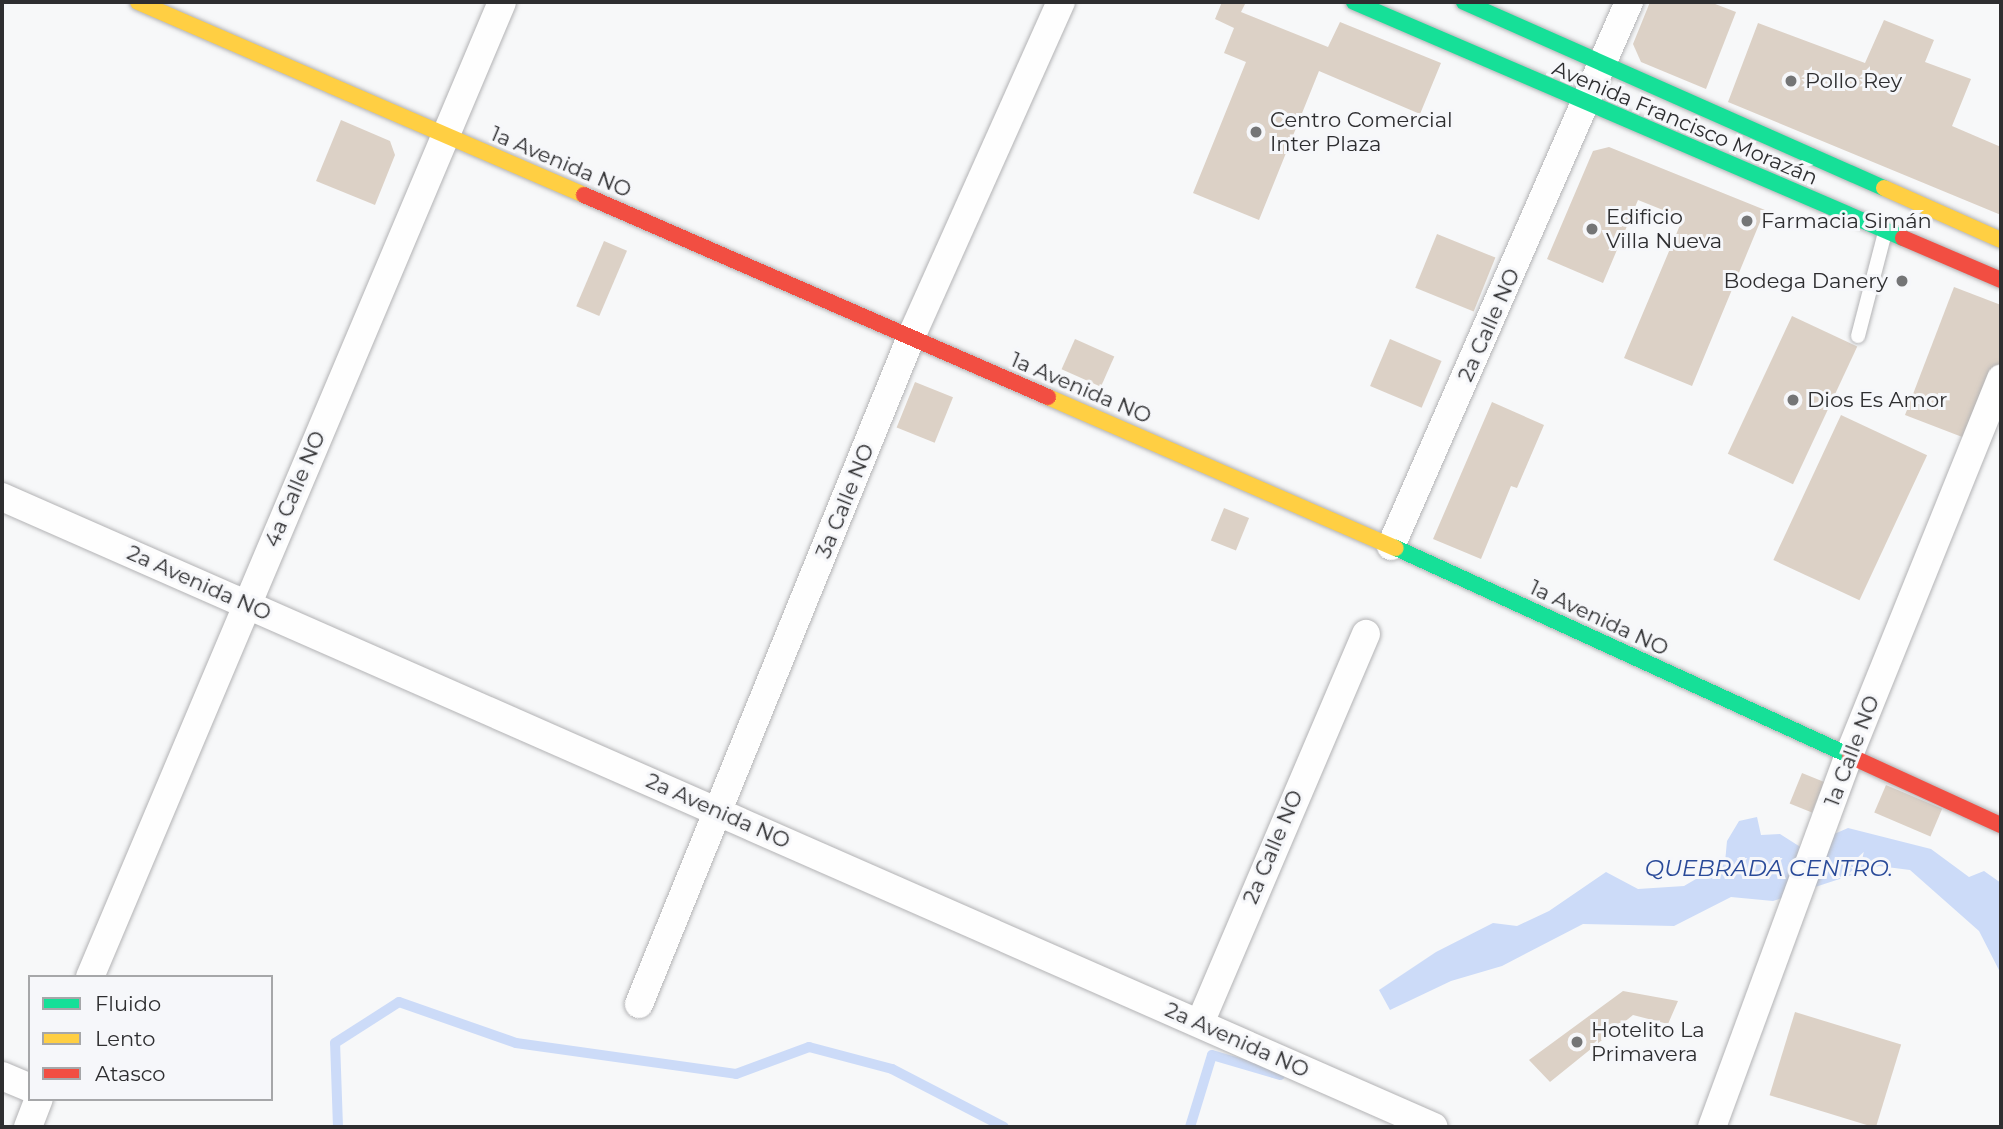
<!DOCTYPE html>
<html>
<head>
<meta charset="utf-8">
<style>
  body { margin:0 }
  #map { position:relative; width:2003px; height:1129px; overflow:hidden; background:#f7f8f9; font-family:Montserrat,sans-serif }
  div>[style] { position:absolute }
  [style*='--x'] { left:calc(var(--x)*1px); top:calc(var(--y)*1px); width:calc(var(--w)*1px); rotate:calc(var(--a)*1deg) }
  .water>* { inset:0; background:#ccdbf8 }
  .stream>* { height:10px; margin:-5px; padding:0 5px; transform-origin:5px; border-radius:5px; background:#ccdbf8 }
  .building>* { inset:0; background:#dcd1c6; transform-origin:0 0 }
  .roads { filter:drop-shadow(0 0 2px #b3b3b5) drop-shadow(0 0 2px #b3b3b5) }
  .lane>* { height:14px; margin:-7px; padding:0 7px; transform-origin:7px; border-radius:7px; background:#fefefe }
  .street>* { height:28px; margin:-14px; padding:0 14px; transform-origin:14px; border-radius:14px; background:#fefefe }
  .fast>* { height:16px; margin:-8px; padding:0 8px; transform-origin:8px; border-radius:8px; background:#16e098 }
  .slow>* { height:16px; margin:-8px; padding:0 8px; transform-origin:8px; border-radius:8px; background:#ffcf43 }
  .jam>* { height:16px; margin:-8px; padding:0 8px; transform-origin:8px; border-radius:8px; background:#f24e42 }
  .dots>* { width:19px; height:19px; translate:-50% -50%; box-sizing:border-box; border:4px solid #f6f7fa; border-radius:50% }
  span { translate:-50% -50%; white-space:nowrap; text-align:center; line-height:1.15; -webkit-text-stroke:6px #f6f7fa; paint-order:stroke }
  .poi-label { font-size:21px; color:#2e2e30 }
  .left { translate:0 -50%; text-align:left }
  .right { translate:-100% -50%; text-align:right }
  .street-label { font-size:21px; color:#2e2e30 }
  .water-label { font-size:23px; color:#294a99; font-style:italic }
  .frame { position:absolute; inset:0; border:4px solid #2e2e30; pointer-events:none }
  .legend { position:absolute; left:28px; top:975px; width:245px; height:126px; box-sizing:border-box; background:#f6f7fa; border:2px solid #a6a7a9; margin:0; padding:9px 12px; list-style:none; font-size:21px; color:#2e2e30 }
  .legend li { display:flex; align-items:center; gap:14px; height:35px }
  .legend b { width:35px; border:2px solid #a6a7a9 }
</style>
</head>
<body>
<div id="map">
  <div class="water">
    <i style="clip-path:polygon(1757px 817px,1761px 835px,1780px 834px,1802px 848px,1848px 828px,1931px 849px,1969px 877px,1984px 871px,2001px 883px,2001px 974px,1979px 931px,1910px 870px,1879px 866px,1773px 901px,1731px 897px,1674px 926px,1583px 924px,1502px 966px,1451px 981px,1390px 1010px,1379px 990px,1436px 952px,1493px 923px,1517px 926px,1549px 911px,1606px 872px,1638px 889px,1684px 886px,1725px 862px,1727px 841px,1739px 821px)"></i>
  </div>
  <div class="stream">
    <i style="--x:338;--y:1127;--w:84;--a:-92"></i>
    <i style="--x:335;--y:1043;--w:76;--a:-32.6"></i>
    <i style="--x:399;--y:1002;--w:124;--a:19.3"></i>
    <i style="--x:516;--y:1043;--w:222;--a:8"></i>
    <i style="--x:736;--y:1074;--w:78;--a:-20.3"></i>
    <i style="--x:809;--y:1047;--w:86;--a:14.8"></i>
    <i style="--x:892;--y:1069;--w:126;--a:27.4"></i>
    <i style="--x:1190;--y:1127;--w:75;--a:-73"></i>
    <i style="--x:1212;--y:1055;--w:71;--a:16.4"></i>
  </div>
  <div class="building">
    <i style="clip-path:polygon(1222px 2px,1246px 2px,1241px 12px,1328px 47px,1340px 22px,1441px 63px,1420px 114px,1319px 71px,1259px 220px,1193px 193px,1246px 62px,1224px 53px,1234px 28px,1215px 19px)"></i>
    <i style="clip-path:polygon(1650px 2px,1710px 2px,1736px 12px,1706px 89px,1641px 62px,1633px 44px)"></i>
    <i style="clip-path:polygon(1884px 20px,1934px 40px,1925px 62px,1971px 79px,1952px 126px,2001px 147px,2001px 215px,1728px 102px,1758px 23px,1865px 63px)"></i>
    <i style="clip-path:polygon(341px 120px,390px 141px,395px 155px,375px 205px,316px 181px)"></i>
    <i style="clip-path:polygon(1609px 147px,1765px 210px,1692px 386px,1624px 358px,1683px 218px,1638px 200px,1603px 283px,1547px 259px,1593px 151px)"></i>
    <i style="left:1437px;top:234px;width:63px;height:58px;rotate:22deg"></i>
    <i style="left:604px;top:241px;width:25px;height:71px;rotate:23deg"></i>
    <i style="clip-path:polygon(1954px 287px,2001px 305px,2001px 359px,1970px 440px,1905px 415px)"></i>
    <i style="left:1792px;top:316px;width:72px;height:152px;rotate:25deg"></i>
    <i style="left:1075px;top:339px;width:43px;height:33px;rotate:24deg"></i>
    <i style="left:1390px;top:339px;width:56px;height:51px;rotate:23deg"></i>
    <i style="left:915px;top:382px;width:41px;height:49px;rotate:22deg"></i>
    <i style="clip-path:polygon(1492px 402px,1544px 425px,1517px 488px,1511px 486px,1481px 559px,1433px 539px)"></i>
    <i style="left:1841px;top:415px;width:95px;height:160px;rotate:25deg"></i>
    <i style="left:1224px;top:508px;width:27px;height:35px;rotate:22deg"></i>
    <i style="left:1802px;top:773px;width:24px;height:33px;rotate:22deg"></i>
    <i style="left:1886px;top:785px;width:61px;height:30px;rotate:23deg"></i>
    <i style="clip-path:polygon(1623px 991px,1678px 1001px,1668px 1024px,1633px 1015px,1550px 1082px,1529px 1060px)"></i>
    <i style="left:1795px;top:1012px;width:111px;height:87px;rotate:17deg"></i>
  </div>
  <div class="roads">
    <div class="lane">
      <i style="--x:1858;--y:336;--w:107;--a:-75.4"></i>
    </div>
    <div class="street">
      <i style="--x:2;--y:497;--w:1564;--a:23.75"></i>
      <i style="--x:1391;--y:546;--w:594;--a:-66.37"></i>
      <i style="--x:90;--y:977;--w:1058;--a:-67.09"></i>
      <i style="--x:639;--y:1004;--w:720;--a:-67.81"></i>
      <i style="--x:911;--y:337;--w:367;--a:-65.9"></i>
      <i style="--x:1200;--y:1023;--w:423;--a:-66.9"></i>
      <i style="--x:2;--y:1076;--w:30;--a:23"></i>
      <i style="--x:28;--y:1127;--w:30;--a:-69"></i>
      <i style="--x:1712;--y:1127;--w:396;--a:-69.8"></i>
      <i style="--x:1849;--y:755;--w:406;--a:-68"></i>
    </div>
    <div class="fast">
      <i style="--x:1354;--y:2;--w:598;--a:23.26"></i>
      <i style="--x:1464;--y:2;--w:459;--a:23.9"></i>
      <i style="--x:1396;--y:548;--w:499;--a:24.6"></i>
    </div>
    <div class="slow">
      <i style="--x:138;--y:2;--w:486;--a:23.4"></i>
      <i style="--x:1884;--y:188;--w:128;--a:24"></i>
      <i style="--x:1048;--y:397;--w:379;--a:23.5"></i>
    </div>
    <div class="jam">
      <i style="--x:584;--y:195;--w:506;--a:23.53"></i>
      <i style="--x:1903;--y:238;--w:107;--a:23.2"></i>
      <i style="--x:1850;--y:756;--w:166;--a:24.6"></i>
    </div>
  </div>
  <div class="dots">
    <i style="left:1791px;top:81px;background:#747576"></i>
    <i style="left:1256px;top:132px;background:#747576"></i>
    <i style="left:1747px;top:221px;background:#747576"></i>
    <i style="left:1592px;top:229px;background:#747576"></i>
    <i style="left:1902px;top:281px;background:#747576"></i>
    <i style="left:1793px;top:400px;background:#747576"></i>
    <i style="left:1577px;top:1042px;background:#747576"></i>
  </div>
  <div class="poi-label">
    <span class="left" style="left:1805px;top:81px">Pollo Rey</span>
    <span class="left" style="left:1270px;top:132px">Centro Comercial<br>Inter Plaza</span>
    <span class="left" style="left:1606px;top:229px">Edificio<br>Villa Nueva</span>
    <span class="left" style="left:1761px;top:221px">Farmacia Simán</span>
    <span class="right" style="left:1888px;top:281px">Bodega Danery</span>
    <span class="left" style="left:1807px;top:400px">Dios Es Amor</span>
    <span class="left" style="left:1591px;top:1042px">Hotelito La<br>Primavera</span>
  </div>
  <div class="street-label">
    <span style="left:1685px;top:123px;rotate:23deg">Avenida Francisco Morazán</span>
    <span style="left:561px;top:162px;rotate:23deg">1a Avenida NO</span>
    <span style="left:1489px;top:325px;rotate:-66deg">2a Calle NO</span>
    <span style="left:1081px;top:388px;rotate:23deg">1a Avenida NO</span>
    <span style="left:295px;top:489px;rotate:-67deg">4a Calle NO</span>
    <span style="left:845px;top:501px;rotate:-68deg">3a Calle NO</span>
    <span style="left:199px;top:583px;rotate:24deg">2a Avenida NO</span>
    <span style="left:1599px;top:618px;rotate:25deg">1a Avenida NO</span>
    <span style="left:1852px;top:751px;rotate:-69deg">1a Calle NO</span>
    <span style="left:718px;top:811px;rotate:24deg">2a Avenida NO</span>
    <span style="left:1273px;top:847px;rotate:-67deg">2a Calle NO</span>
    <span style="left:1237px;top:1040px;rotate:24deg">2a Avenida NO</span>
  </div>
  <div class="water-label">
    <span style="left:1769px;top:868px">QUEBRADA CENTRO.</span>
  </div>
  <div class="frame"></div>
  <ul class="legend">
  <li><b style="height:9px;background:#16e098"></b>Fluido</li>
  <li><b style="height:9px;background:#ffcf43"></b>Lento</li>
  <li><b style="height:9px;background:#f24e42"></b>Atasco</li>
  </ul>
</div>
</body>
</html>
